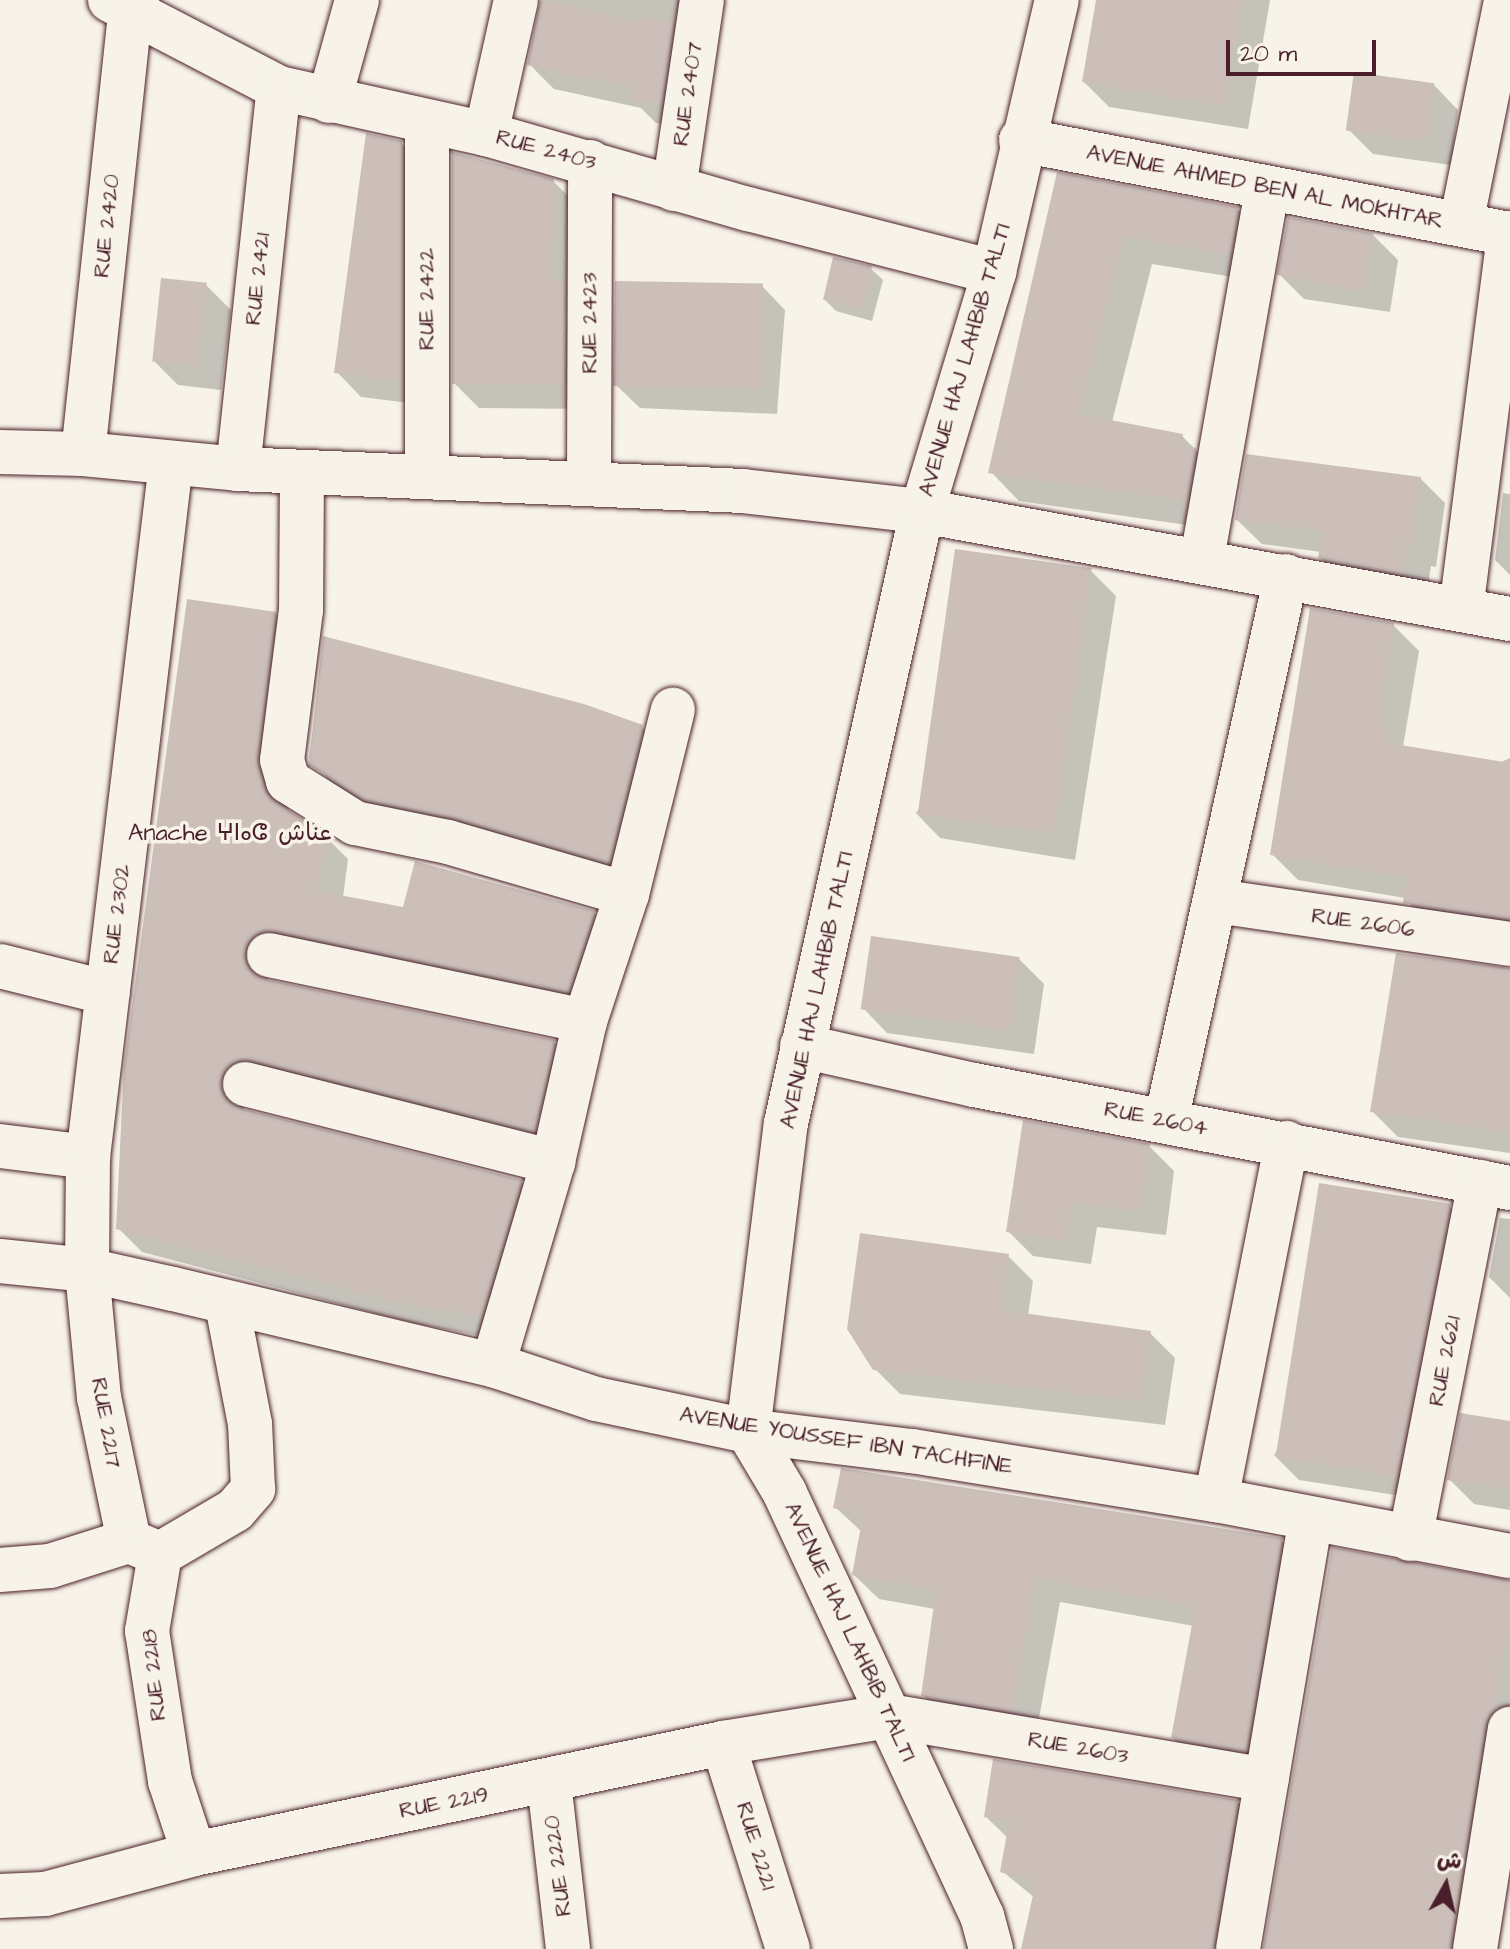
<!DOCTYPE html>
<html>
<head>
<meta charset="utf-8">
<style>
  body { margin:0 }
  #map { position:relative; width:1510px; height:1949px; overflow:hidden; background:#f7f3e8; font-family:"Architects Daughter","Playpen Sans Arabic","Noto Sans Tifinagh",sans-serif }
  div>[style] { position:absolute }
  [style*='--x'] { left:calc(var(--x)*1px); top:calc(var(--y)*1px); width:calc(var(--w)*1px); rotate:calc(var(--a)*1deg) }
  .shadow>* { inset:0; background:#0003 }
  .building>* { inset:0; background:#ccbfb9; transform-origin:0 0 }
  .roads { filter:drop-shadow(0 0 2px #4a1f2b) drop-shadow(0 0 2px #4a1f2b) }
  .minor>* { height:44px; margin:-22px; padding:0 22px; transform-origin:22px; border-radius:22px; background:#f7f3e8 }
  .tertiary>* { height:44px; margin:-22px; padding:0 22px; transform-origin:22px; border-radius:22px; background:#f7f3e8 }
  span { translate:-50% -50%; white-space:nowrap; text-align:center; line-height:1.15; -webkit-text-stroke:7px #f7f3e8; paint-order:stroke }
  .street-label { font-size:22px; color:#4a1f2b }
  .neighbourhood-label { font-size:24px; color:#4a1f2b }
  .north { position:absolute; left:1406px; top:1845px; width:80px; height:80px; -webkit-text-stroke:6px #f7f3e8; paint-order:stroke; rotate:8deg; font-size:22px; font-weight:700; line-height:32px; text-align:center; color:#4a1f2b }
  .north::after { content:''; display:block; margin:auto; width:28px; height:36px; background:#4a1f2b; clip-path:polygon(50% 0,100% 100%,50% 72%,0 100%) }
  .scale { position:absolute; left:1226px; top:40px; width:150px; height:36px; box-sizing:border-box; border:4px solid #4a1f2b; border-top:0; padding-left:10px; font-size:24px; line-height:28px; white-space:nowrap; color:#4a1f2b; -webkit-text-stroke:6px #f7f3e8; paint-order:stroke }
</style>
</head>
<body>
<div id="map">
  <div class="shadow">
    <i style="clip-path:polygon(542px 0,715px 0,686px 128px,656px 123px,641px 108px,554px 89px,529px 64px)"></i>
    <i style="clip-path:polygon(1098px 0,1270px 0,1248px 129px,1109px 107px,1084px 82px)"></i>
    <i style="clip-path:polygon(1434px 85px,1458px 110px,1451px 165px,1373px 154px,1348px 129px)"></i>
    <i style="clip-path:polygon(401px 143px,426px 168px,426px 405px,361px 397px,337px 372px)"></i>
    <i style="clip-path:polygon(1059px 175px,1237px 209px,1266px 238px,1258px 281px,1152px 264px,1112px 422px,1182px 436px,1210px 464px,1215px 529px,1019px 501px,991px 472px)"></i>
    <i style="clip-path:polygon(553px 181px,578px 206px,588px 409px,479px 408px,454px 383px)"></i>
    <i style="clip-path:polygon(1373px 235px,1398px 260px,1390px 312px,1304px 299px,1279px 274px)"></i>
    <i style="clip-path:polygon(870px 268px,883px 280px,872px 321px,836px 311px,824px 299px)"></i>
    <i style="clip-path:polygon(206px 285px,231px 310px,221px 390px,178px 385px,153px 360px)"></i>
    <i style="clip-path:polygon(762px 286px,785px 310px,777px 414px,640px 408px,616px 385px)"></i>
    <i style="clip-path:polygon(1420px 478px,1445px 503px,1436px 567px,1431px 566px,1426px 597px,1345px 582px,1320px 558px,1321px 552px,1262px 544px,1237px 520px)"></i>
    <i style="clip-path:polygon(1503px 493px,1510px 494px,1510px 575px,1495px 560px)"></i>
    <i style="clip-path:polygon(1091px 571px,1116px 596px,1075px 860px,940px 838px,916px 813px)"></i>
    <i style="clip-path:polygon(275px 613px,298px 637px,280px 791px,291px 815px,325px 836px,348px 859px,343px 897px,405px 909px,594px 913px,617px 936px,591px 1014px,267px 973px,268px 982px,554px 1042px,577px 1065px,557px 1154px,244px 1101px,244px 1112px,521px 1182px,544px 1205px,504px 1340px,412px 1323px,142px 1252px,118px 1228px)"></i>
    <i style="clip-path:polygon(1393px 625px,1419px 651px,1403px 747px,1499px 763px,1510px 758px,1510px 940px,1430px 928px,1405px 898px,1298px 880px,1272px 854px)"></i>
    <i style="clip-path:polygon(325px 639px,642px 727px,667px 752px,634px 886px,391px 824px,337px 789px,309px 758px)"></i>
    <i style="clip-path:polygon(1019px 959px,1044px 984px,1034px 1054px,887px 1033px,863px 1008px)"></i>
    <i style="clip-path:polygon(1510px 968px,1510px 1153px,1398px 1137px,1372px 1111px)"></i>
    <i style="clip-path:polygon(1149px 1146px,1174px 1171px,1166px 1235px,1097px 1227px,1091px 1264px,1033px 1256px,1008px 1231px)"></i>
    <i style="clip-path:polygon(1449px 1206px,1474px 1231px,1421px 1499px,1299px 1480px,1274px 1455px)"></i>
    <i style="clip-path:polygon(1500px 1218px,1510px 1219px,1510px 1298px,1489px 1277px)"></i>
    <i style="clip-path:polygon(1008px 1256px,1033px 1281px,1028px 1316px,1150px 1333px,1175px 1358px,1165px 1425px,900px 1394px,875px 1369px)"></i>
    <i style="clip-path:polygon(1510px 1423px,1510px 1510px,1474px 1504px,1449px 1479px)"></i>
    <i style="clip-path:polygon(835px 1507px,1281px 1540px,1306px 1565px,1271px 1775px,1198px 1762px,1173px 1738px,1194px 1626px,1060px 1602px,1036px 1735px,948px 1720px,923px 1695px,935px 1609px,879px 1599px,854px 1575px,862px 1532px)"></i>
    <i style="clip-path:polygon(1510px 1581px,1510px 1749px,1481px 1949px,1265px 1949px)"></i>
    <i style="clip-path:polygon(1237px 1802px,1262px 1827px,1241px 1949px,1027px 1949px,1035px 1898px,1002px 1871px,1008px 1838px,986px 1817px)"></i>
  </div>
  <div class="building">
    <i style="clip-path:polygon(540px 0,642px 22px,643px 17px,673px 22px,661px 104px,630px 99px,631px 87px,527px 65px)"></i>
    <i style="clip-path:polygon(1096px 0,1242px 0,1224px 106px,1082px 82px)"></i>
    <i style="left:1354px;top:72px;width:81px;height:59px;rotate:8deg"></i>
    <i style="clip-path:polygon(366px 133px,402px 141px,402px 381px,334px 373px)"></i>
    <i style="clip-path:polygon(452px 152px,554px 179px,552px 280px,565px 280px,564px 385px,452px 384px)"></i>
    <i style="clip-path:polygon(1057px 172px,1238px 207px,1230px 254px,1124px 237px,1079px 414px,1183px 434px,1181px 446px,1196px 448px,1187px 501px,988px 473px)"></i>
    <i style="left:1288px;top:217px;width:87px;height:59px;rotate:11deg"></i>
    <i style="left:833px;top:257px;width:40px;height:44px;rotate:13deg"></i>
    <i style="left:161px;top:278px;width:46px;height:84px;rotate:6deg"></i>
    <i style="left:615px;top:281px;width:148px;height:105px;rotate:1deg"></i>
    <i style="clip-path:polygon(1246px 454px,1421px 477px,1412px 543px,1407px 542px,1402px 574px,1318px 558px,1322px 531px,1235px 520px)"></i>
    <i style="left:955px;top:549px;width:138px;height:268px;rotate:8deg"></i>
    <i style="clip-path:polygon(187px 599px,276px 612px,258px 766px,274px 801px,326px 834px,318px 891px,403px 907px,415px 861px,595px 911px,568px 992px,274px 931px,260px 932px,245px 949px,246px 964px,264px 979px,555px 1040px,534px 1131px,251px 1060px,237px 1060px,221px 1077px,221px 1092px,239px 1108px,522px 1180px,481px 1318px,382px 1299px,116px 1229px,124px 1066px)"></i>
    <i style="clip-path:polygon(1310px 608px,1394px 623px,1380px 711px,1388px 743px,1510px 763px,1510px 919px,1403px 903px,1406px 877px,1270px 855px)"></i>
    <i style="clip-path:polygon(323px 636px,584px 704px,643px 725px,609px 863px,455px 818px,364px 799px,309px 765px)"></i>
    <i style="left:871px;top:936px;width:150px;height:74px;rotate:8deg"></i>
    <i style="clip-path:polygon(1396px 953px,1510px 968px,1510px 1132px,1370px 1112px)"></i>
    <i style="clip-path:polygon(1023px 1120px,1150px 1144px,1142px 1211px,1072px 1203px,1066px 1240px,1006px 1232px)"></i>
    <i style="left:1319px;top:1183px;width:133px;height:277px;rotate:9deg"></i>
    <i style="clip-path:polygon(860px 1233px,1009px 1254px,1001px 1310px,1151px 1331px,1141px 1401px,873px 1370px,847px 1329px)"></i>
    <i style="clip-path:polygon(1460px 1413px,1510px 1421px,1510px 1489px,1447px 1480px)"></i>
    <i style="clip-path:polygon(841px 1468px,1282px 1538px,1246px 1751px,1171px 1738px,1195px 1608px,1036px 1578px,1012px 1712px,921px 1696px,936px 1590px,852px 1575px,863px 1515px,833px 1508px)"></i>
    <i style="clip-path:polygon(1332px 1547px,1510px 1580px,1510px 1612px,1494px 1711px,1485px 1725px,1451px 1949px,1263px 1949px)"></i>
    <i style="clip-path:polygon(993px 1759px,1238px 1800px,1214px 1949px,1021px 1949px,1036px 1882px,1000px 1872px,1009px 1822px,984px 1817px)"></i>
  </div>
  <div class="roads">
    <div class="minor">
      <i style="--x:110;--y:0;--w:191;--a:27.5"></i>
      <i style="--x:279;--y:88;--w:212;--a:12.5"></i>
      <i style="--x:486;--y:134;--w:273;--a:16"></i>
      <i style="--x:748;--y:209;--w:254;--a:14.4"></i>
      <i style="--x:329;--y:101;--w:105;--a:-74.5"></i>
      <i style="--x:486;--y:134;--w:137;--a:-77.4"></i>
      <i style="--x:1021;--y:140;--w:498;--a:10.9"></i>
      <i style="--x:674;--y:189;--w:191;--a:-81.6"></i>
      <i style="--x:1461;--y:224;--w:228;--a:-78.6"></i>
      <i style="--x:83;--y:454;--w:443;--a:-83.9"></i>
      <i style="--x:130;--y:14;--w:16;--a:-63"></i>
      <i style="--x:238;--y:469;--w:383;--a:-83.9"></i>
      <i style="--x:302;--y:472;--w:138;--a:90.4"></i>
      <i style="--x:301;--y:610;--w:151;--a:97.2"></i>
      <i style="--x:282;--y:760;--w:22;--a:74"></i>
      <i style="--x:288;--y:781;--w:79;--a:32.1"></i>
      <i style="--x:355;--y:823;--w:95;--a:11.5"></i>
      <i style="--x:448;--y:842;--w:186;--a:16.2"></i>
      <i style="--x:427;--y:475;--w:352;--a:-90"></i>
      <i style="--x:589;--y:484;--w:322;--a:-89.8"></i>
      <i style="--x:1202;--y:559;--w:376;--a:-80"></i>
      <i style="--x:1461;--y:610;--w:380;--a:-82.7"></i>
      <i style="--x:1216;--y:901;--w:297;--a:8.3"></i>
      <i style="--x:269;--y:955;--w:323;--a:11.8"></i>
      <i style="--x:0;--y:966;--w:111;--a:14"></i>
      <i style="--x:802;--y:1046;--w:176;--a:12.8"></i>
      <i style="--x:974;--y:1085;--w:546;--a:10.88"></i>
      <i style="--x:245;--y:1084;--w:318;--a:14.2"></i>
      <i style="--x:1166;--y:1121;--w:558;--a:-77.58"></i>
      <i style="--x:0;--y:1146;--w:89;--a:7.1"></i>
      <i style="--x:0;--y:1261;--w:87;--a:5.9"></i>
      <i style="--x:87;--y:1270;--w:88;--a:12.5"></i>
      <i style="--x:173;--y:1289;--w:329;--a:13.4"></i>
      <i style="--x:493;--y:1365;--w:108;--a:18.3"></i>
      <i style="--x:596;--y:1399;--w:155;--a:11.9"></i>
      <i style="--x:748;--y:1431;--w:165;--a:7"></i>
      <i style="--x:912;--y:1451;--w:308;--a:9.2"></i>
      <i style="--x:1216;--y:1500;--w:299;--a:10.8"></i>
      <i style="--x:493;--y:1365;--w:212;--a:-73.5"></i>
      <i style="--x:553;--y:1162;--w:145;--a:-77.2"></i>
      <i style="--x:585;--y:1021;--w:134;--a:-71.7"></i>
      <i style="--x:627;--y:894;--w:190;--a:-76"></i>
      <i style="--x:1216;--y:1500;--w:364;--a:-78.8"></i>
      <i style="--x:1410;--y:1539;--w:364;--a:-78.9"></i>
      <i style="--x:160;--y:1554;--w:34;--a:-157"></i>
      <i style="--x:129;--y:1541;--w:146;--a:-101.8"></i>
      <i style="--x:99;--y:1398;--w:129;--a:-95.4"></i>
      <i style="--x:87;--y:1270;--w:113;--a:-89.5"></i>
      <i style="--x:88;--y:1157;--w:699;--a:-83.18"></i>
      <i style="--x:0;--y:1570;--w:50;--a:-4.6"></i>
      <i style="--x:50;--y:1566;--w:83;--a:-17.6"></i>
      <i style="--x:723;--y:1743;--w:216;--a:72.5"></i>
      <i style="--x:549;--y:1782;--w:168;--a:83.5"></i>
      <i style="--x:194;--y:1854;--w:77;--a:-108.2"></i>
      <i style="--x:170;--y:1781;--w:152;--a:-98.7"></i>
      <i style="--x:147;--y:1631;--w:78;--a:-80.4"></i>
      <i style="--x:160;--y:1554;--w:87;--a:-30.4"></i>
      <i style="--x:235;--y:1510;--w:28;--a:-49"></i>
      <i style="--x:253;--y:1489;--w:65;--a:-92.6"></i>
      <i style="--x:250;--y:1424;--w:121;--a:-100.9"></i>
      <i style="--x:0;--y:1896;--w:45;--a:-2.5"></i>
      <i style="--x:45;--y:1894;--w:154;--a:-15"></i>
      <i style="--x:194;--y:1854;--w:541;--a:-11.85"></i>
      <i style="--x:723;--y:1743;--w:168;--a:-9.2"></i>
      <i style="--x:889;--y:1716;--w:383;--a:9.6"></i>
      <i style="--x:991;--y:1949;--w:34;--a:-105"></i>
      <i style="--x:982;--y:1916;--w:467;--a:-115"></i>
      <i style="--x:785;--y:1493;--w:72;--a:-120.8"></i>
      <i style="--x:748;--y:1431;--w:310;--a:-83"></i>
      <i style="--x:786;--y:1123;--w:627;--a:-77.47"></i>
      <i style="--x:922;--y:511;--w:598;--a:10.41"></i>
      <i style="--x:1238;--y:1949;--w:436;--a:-80.4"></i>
      <i style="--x:1475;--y:1949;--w:223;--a:-81"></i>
    </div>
    <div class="tertiary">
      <i style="--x:0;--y:452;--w:83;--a:1.4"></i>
      <i style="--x:83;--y:454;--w:156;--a:5.5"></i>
      <i style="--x:238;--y:469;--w:505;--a:2.49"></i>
      <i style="--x:743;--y:491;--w:180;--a:6.4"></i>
      <i style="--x:922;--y:511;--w:250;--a:-73.2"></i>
      <i style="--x:994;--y:272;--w:279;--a:-77"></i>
    </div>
  </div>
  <div class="street-label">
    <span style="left:688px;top:94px;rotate:-82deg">RUE 2407</span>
    <span style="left:546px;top:150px;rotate:15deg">RUE 2403</span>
    <span style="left:1265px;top:187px;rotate:11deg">AVENUE AHMED BEN AL MOKHTAR</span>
    <span style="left:107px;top:226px;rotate:-84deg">RUE 2420</span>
    <span style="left:258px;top:279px;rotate:-84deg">RUE 2421</span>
    <span style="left:427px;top:299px;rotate:-90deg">RUE 2422</span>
    <span style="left:590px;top:323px;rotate:-90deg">RUE 2423</span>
    <span style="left:965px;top:360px;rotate:-74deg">AVENUE HAJ LAHBIB TALTI</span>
    <span style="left:117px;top:914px;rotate:-83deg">RUE 2302</span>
    <span style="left:1363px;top:923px;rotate:8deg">RUE 2606</span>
    <span style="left:817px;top:990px;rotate:-78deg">AVENUE HAJ LAHBIB TALTI</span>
    <span style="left:1156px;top:1119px;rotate:11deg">RUE 2604</span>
    <span style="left:1445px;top:1361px;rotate:-79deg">RUE 2621</span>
    <span style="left:106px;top:1423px;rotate:80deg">RUE 2217</span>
    <span style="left:846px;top:1441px;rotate:9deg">AVENUE YOUSSEF IBN TACHFINE</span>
    <span style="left:850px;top:1632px;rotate:65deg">AVENUE HAJ LAHBIB TALTI</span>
    <span style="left:154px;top:1675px;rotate:-96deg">RUE 2218</span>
    <span style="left:1078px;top:1748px;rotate:10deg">RUE 2603</span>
    <span style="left:444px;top:1803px;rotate:-11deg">RUE 2219</span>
    <span style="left:756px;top:1846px;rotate:73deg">RUE 2221</span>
    <span style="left:558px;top:1866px;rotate:-97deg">RUE 2220</span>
  </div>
  <div class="neighbourhood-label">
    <span style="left:230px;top:834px">Anache ⵖⵏⴰⵛ عناش</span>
  </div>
  <div class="north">ش</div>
  <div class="scale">20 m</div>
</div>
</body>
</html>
